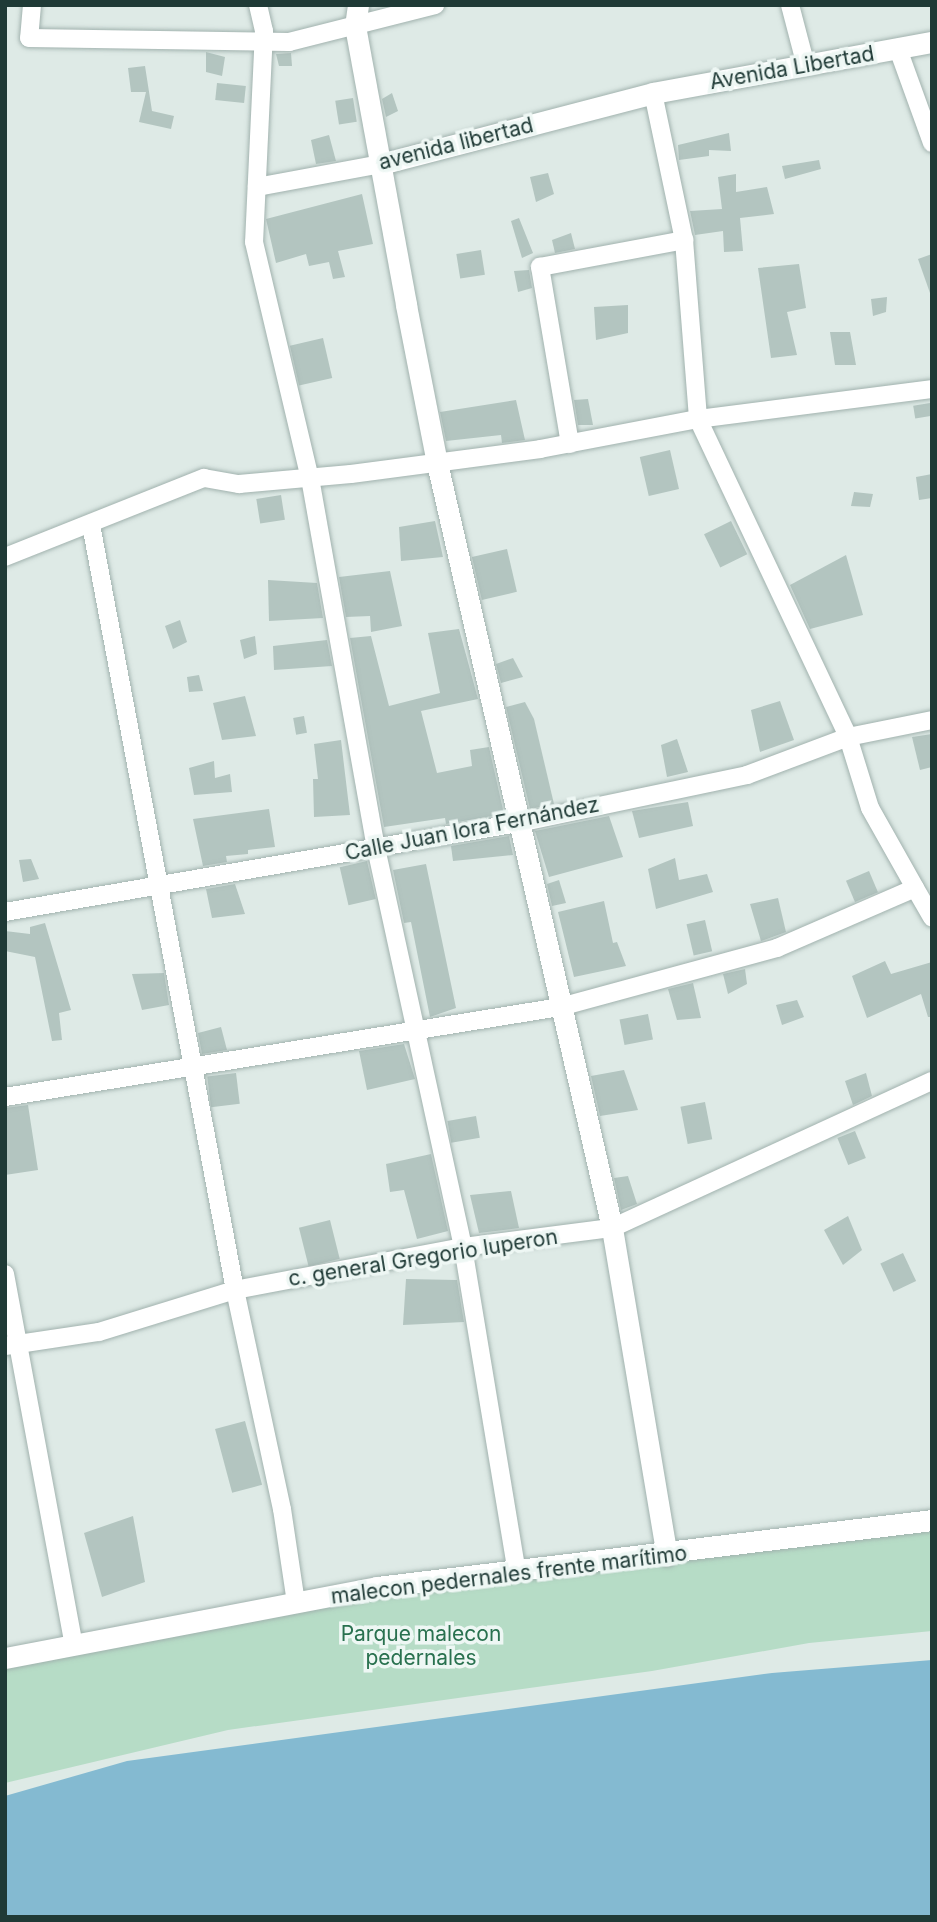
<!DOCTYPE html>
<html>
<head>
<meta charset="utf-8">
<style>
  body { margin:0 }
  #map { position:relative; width:937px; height:1922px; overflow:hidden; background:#deeae6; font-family:Inter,sans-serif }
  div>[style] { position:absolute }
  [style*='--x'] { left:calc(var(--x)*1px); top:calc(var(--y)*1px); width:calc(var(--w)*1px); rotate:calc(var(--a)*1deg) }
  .green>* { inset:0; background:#b6dcc6 }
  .water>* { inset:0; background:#84bad1 }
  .building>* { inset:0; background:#b3c5c0; transform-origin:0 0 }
  .roads { filter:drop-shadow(0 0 2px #a1b2ae) drop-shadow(0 0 2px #a1b2ae) }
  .street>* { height:18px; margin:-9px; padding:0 9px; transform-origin:9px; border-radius:9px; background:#fff }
  .secondary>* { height:21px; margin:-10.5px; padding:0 10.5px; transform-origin:10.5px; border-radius:10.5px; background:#fff }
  span { translate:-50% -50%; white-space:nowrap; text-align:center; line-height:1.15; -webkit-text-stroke:7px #eef7f4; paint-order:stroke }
  .street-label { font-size:21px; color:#1f3a36 }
  .park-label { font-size:21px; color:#29714f }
  .frame { position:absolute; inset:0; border:7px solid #1f3a36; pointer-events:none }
</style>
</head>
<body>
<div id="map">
  <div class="green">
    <i style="clip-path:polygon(932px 1520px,932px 1631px,809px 1643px,652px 1671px,228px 1730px,5px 1783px,5px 1664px,377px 1594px)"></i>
  </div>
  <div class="water">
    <i style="clip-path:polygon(932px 1660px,932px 1917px,5px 1917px,5px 1796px,127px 1761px,772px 1673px)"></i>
  </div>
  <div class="building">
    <i style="clip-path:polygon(206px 52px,225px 57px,222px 76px,206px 72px)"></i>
    <i style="clip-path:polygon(291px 53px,292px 66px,279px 66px,276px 54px)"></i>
    <i style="clip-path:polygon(145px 66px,152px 111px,174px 116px,171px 129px,139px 122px,146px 92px,131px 92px,128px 68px)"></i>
    <i style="left:217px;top:83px;width:29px;height:17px;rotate:6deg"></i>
    <i style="clip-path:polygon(392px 93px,398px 111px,386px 117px,382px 99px)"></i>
    <i style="left:353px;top:98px;width:24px;height:18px;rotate:81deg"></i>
    <i style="clip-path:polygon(729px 133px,731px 151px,709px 150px,709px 156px,679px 160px,678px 145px)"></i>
    <i style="clip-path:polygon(329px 135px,336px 161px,316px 164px,311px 140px)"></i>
    <i style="clip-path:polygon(819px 160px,821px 169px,785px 179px,782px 166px)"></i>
    <i style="clip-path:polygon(548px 173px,554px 194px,536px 202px,530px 177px)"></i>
    <i style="clip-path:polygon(736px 174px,736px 192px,767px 187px,774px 214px,740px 218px,743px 251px,724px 252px,723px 231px,695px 235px,690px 211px,722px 209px,718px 177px)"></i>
    <i style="clip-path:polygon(362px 194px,373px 244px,338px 251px,345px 277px,333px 279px,329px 262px,309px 266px,306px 254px,276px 263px,266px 219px)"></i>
    <i style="clip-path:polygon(519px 218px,533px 253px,522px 258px,511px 221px)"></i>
    <i style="clip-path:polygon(571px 233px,575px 249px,555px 253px,552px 240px)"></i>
    <i style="left:481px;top:250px;width:25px;height:25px;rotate:81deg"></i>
    <i style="clip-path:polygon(932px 254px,932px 293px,930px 293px,918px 259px)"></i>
    <i style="clip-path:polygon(799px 264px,806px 308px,787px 312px,797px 355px,771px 358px,758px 268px)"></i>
    <i style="clip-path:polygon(529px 270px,532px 288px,518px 292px,514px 271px)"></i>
    <i style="clip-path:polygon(887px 297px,886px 312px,873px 316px,871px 299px)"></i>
    <i style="clip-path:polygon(628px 305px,628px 333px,596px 340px,594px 307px)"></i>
    <i style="clip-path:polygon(830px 332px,850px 332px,856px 365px,835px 365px)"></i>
    <i style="left:323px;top:338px;width:41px;height:34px;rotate:77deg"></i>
    <i style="clip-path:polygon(588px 399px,593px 425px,578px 425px,574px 400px)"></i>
    <i style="clip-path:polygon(516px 400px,525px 440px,502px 443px,501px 435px,446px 441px,440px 412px)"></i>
    <i style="left:930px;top:403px;width:13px;height:17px;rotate:81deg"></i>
    <i style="left:670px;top:450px;width:40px;height:31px;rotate:77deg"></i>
    <i style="clip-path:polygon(932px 474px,932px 498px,919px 500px,916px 477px)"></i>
    <i style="clip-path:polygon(854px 492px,873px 494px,870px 507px,851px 506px)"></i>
    <i style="left:281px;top:495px;width:25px;height:25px;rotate:81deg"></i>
    <i style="clip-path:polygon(435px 521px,443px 557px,401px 561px,399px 527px)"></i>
    <i style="left:731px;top:521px;width:37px;height:30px;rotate:64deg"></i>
    <i style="left:507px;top:549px;width:44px;height:36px;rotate:77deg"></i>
    <i style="clip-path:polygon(846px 555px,863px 615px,810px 629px,790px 585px)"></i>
    <i style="clip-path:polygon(390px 571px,402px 626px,371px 632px,370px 616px,346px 617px,339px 577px)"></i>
    <i style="clip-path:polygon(268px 580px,317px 583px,323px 618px,269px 621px)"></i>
    <i style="clip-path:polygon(180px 620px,187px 642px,173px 649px,165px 626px)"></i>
    <i style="clip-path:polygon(459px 629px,478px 699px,421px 711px,437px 773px,472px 766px,470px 750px,489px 747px,504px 814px,446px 824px,445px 818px,384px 827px,350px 638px,371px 636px,389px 706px,440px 693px,428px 633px)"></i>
    <i style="clip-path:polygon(255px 636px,257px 654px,244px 659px,240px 640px)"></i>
    <i style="clip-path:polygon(327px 640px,332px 666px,274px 670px,273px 646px)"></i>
    <i style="clip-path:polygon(513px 658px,523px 677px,501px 683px,496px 664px)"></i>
    <i style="clip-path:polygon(199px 675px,203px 691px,189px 692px,187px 677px)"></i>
    <i style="clip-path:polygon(245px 696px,256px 736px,222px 740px,213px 703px)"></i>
    <i style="clip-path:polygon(780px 701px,794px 740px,760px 752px,751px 710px)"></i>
    <i style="clip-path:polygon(525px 702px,534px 719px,554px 804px,530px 809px,506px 707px)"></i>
    <i style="left:304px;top:716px;width:17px;height:11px;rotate:80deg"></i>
    <i style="clip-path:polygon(932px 734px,932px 767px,920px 770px,912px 737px)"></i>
    <i style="clip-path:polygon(677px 739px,688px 772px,667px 777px,661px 745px)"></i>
    <i style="clip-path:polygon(341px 740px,350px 815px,314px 817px,313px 779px,318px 779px,314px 744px)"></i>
    <i style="clip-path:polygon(214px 761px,215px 778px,230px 774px,232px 792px,194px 795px,189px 768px)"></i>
    <i style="clip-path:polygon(688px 802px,693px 826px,639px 838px,632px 811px)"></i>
    <i style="clip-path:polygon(269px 809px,275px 847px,248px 850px,248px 854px,226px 856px,227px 862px,203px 866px,193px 819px)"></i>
    <i style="clip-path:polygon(609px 816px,623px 857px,549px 877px,535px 831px)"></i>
    <i style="clip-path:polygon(509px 836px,513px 855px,453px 861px,451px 846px)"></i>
    <i style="clip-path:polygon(675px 858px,679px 880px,707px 874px,713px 892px,656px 909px,648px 869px)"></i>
    <i style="clip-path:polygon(31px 859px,39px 879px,23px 882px,19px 860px)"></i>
    <i style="left:367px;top:861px;width:39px;height:28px;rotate:77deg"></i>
    <i style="clip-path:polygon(426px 864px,456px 1008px,430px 1017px,411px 922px,404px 923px,393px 870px)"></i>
    <i style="left:869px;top:871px;width:23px;height:25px;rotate:67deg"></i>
    <i style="clip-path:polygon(559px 880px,566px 903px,552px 906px,547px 884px)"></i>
    <i style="clip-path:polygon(235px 884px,245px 914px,212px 918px,206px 889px)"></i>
    <i style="clip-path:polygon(778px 898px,786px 932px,761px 941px,750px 904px)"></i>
    <i style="clip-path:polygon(604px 901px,613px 943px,617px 942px,626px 966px,574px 977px,558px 912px)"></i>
    <i style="left:705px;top:920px;width:32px;height:19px;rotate:77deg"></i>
    <i style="clip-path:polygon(45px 923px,71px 1010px,59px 1013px,62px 1040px,52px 1041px,35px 957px,5px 951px,5px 931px,30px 934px,30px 927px)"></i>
    <i style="clip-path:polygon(885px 961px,891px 974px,932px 962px,932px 1017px,928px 1017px,921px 994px,867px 1018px,852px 976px)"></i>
    <i style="clip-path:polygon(745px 969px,747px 984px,728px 994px,723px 974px)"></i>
    <i style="clip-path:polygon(164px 973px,169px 1005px,142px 1010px,132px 974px)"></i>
    <i style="clip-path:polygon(693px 983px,701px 1018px,677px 1020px,668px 989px)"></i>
    <i style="clip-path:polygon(797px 1000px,804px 1017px,782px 1025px,776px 1005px)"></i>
    <i style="left:648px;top:1014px;width:26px;height:29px;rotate:79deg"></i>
    <i style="clip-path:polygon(221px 1027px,227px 1050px,202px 1054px,198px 1033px)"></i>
    <i style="clip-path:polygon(404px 1044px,415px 1079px,367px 1090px,359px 1051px)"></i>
    <i style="clip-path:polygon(624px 1070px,638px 1110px,600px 1116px,591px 1076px)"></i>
    <i style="left:236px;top:1073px;width:31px;height:29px;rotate:83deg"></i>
    <i style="clip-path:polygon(866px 1073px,872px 1096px,853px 1105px,845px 1081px)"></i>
    <i style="left:705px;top:1102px;width:38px;height:25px;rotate:79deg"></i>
    <i style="clip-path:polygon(28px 1105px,38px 1170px,5px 1175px,5px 1108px)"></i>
    <i style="left:476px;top:1116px;width:22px;height:29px;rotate:80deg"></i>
    <i style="left:855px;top:1131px;width:29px;height:19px;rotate:68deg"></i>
    <i style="clip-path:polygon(431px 1154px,448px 1231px,417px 1239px,404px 1190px,390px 1192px,386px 1164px)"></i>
    <i style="clip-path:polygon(628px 1176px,637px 1204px,621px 1210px,614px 1178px)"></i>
    <i style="clip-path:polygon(511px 1191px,519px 1228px,479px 1233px,470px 1195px)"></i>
    <i style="clip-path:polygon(848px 1216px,862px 1250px,843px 1265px,824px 1230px)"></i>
    <i style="left:330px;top:1220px;width:40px;height:32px;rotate:76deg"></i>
    <i style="left:903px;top:1253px;width:31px;height:25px;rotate:65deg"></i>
    <i style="clip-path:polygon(406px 1279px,457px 1280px,464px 1322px,403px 1325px)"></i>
    <i style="left:245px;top:1421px;width:66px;height:31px;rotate:75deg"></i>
    <i style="clip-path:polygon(133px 1516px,145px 1582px,102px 1597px,84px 1533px)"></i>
  </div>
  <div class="roads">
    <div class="street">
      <i style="--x:32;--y:5;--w:33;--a:95"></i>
      <i style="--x:29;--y:38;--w:260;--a:0.9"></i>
      <i style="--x:289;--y:42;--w:151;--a:-14.2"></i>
      <i style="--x:258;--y:5;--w:27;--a:77"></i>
      <i style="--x:264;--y:31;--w:211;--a:92.7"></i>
      <i style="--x:254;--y:242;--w:243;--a:76.7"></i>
      <i style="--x:310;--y:478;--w:376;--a:79.9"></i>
      <i style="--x:376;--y:848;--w:408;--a:77.7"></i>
      <i style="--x:463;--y:1247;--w:329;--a:80.6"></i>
      <i style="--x:790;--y:5;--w:63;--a:75.3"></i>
      <i style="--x:898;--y:49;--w:100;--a:70.1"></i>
      <i style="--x:653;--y:93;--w:150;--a:78.1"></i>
      <i style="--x:684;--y:240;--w:180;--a:85.5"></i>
      <i style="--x:698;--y:419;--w:352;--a:64.7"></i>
      <i style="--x:848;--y:737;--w:74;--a:72.8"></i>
      <i style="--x:870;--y:808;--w:92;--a:60.6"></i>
      <i style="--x:257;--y:187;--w:126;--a:-10.5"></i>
      <i style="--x:570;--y:444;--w:180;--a:-99.6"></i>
      <i style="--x:540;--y:267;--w:147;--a:-10.6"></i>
      <i style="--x:91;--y:525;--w:778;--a:79.34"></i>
      <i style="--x:235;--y:1290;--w:224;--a:77.9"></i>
      <i style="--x:282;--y:1509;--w:95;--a:81.5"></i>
      <i style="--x:5;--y:557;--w:214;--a:-21.7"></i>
      <i style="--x:204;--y:478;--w:36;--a:10"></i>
      <i style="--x:239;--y:484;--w:112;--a:-5.1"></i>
      <i style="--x:351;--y:474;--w:191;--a:-7.5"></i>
      <i style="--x:540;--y:449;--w:161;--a:-10.8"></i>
      <i style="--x:698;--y:419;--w:236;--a:-7.3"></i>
      <i style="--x:5;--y:912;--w:521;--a:-9.84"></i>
      <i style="--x:518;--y:823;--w:234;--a:-11.8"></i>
      <i style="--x:747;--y:775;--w:108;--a:-20.6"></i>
      <i style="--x:848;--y:737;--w:86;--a:-11.4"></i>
      <i style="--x:5;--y:1097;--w:562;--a:-9.21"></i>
      <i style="--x:560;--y:1007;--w:225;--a:-15.2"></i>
      <i style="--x:777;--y:948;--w:150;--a:-23.5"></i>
      <i style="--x:915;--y:888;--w:34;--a:60"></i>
      <i style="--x:5;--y:1274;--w:377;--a:79.5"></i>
      <i style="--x:5;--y:1346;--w:95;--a:-8.5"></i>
      <i style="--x:99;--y:1332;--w:142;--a:-17.2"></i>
      <i style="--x:235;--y:1290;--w:232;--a:-10.7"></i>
      <i style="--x:463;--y:1247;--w:150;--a:-7.3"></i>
      <i style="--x:612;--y:1228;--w:352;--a:-24.7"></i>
    </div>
    <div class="secondary">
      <i style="--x:358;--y:5;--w:21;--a:98"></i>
      <i style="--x:355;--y:26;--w:284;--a:79.6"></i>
      <i style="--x:406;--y:305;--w:161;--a:78.9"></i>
      <i style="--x:437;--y:463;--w:785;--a:77.11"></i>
      <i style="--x:612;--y:1228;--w:332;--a:80.5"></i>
      <i style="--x:381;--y:164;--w:281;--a:-14.6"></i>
      <i style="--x:653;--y:93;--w:284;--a:-10.4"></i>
      <i style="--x:5;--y:1658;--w:379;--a:-10.8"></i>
      <i style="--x:377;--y:1587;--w:559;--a:-6.88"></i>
    </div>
  </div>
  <div class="street-label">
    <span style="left:792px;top:68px;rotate:-10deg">Avenida Libertad</span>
    <span style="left:456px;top:144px;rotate:-14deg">avenida libertad</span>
    <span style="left:472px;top:829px;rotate:-11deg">Calle Juan lora Fernández</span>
    <span style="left:423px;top:1258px;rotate:-9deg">c. general Gregorio luperon</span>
    <span style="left:509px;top:1575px;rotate:-7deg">malecon pedernales frente marítimo</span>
  </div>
  <div class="park-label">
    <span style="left:421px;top:1646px">Parque malecon<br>pedernales</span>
  </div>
  <div class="frame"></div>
</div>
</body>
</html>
